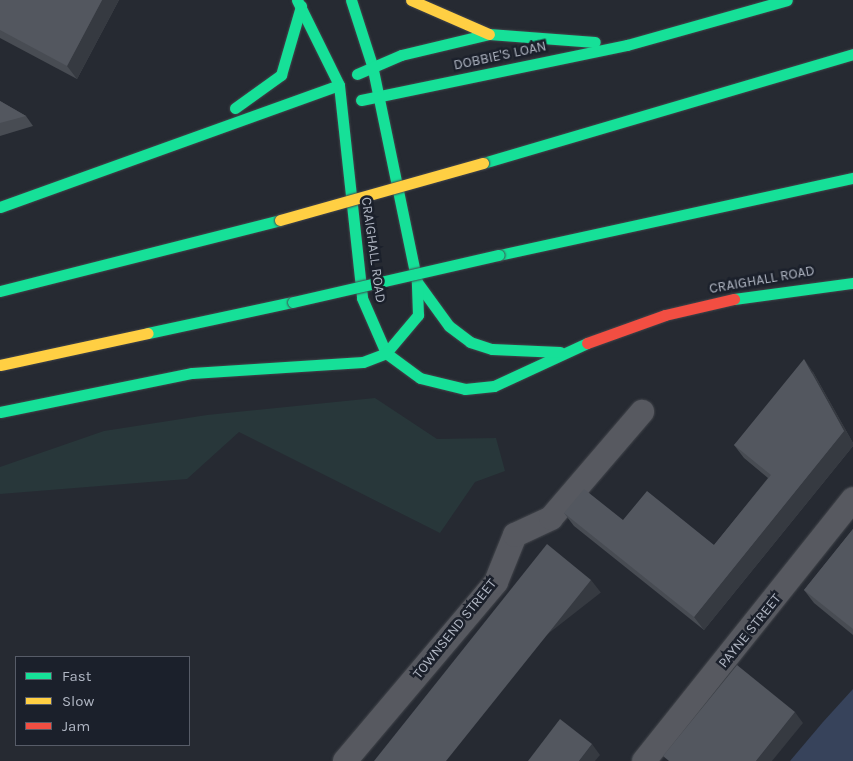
<!DOCTYPE html>
<html>
<head>
<meta charset="utf-8">
<style>
  body { margin:0 }
  #map { position:relative; width:853px; height:761px; overflow:hidden; background:#262a32; font-family:Karla,sans-serif }
  div>[style] { position:absolute }
  [style*='--x'] { left:calc(var(--x)*1px); top:calc(var(--y)*1px); width:calc(var(--w)*1px); rotate:calc(var(--a)*1deg) }
  .green>* { inset:0; background:#28373a }
  .water>* { inset:0; background:#37435b }
  .roads { filter:drop-shadow(0 0 1px #42454b) drop-shadow(0 0 1px #42454b) }
  .street>* { height:24px; margin:-12px; padding:0 12px; transform-origin:12px; border-radius:12px; background:#575960 }
  .fast>* { height:11px; margin:-5.5px; padding:0 5.5px; transform-origin:5.5px; border-radius:5.5px; background:#16e098 }
  .slow>* { height:11px; margin:-5.5px; padding:0 5.5px; transform-origin:5.5px; border-radius:5.5px; background:#ffcf43 }
  .jam>* { height:11px; margin:-5.5px; padding:0 5.5px; transform-origin:5.5px; border-radius:5.5px; background:#f24e42 }
  .bridges { filter:drop-shadow(0 0 1px #43464d) drop-shadow(0 0 1px #43464d) }
  .fast-bridge>* { height:11px; margin:-5.5px; padding:0 5.5px; transform-origin:5.5px; border-radius:5.5px; background:#16e098 }
  .slow-bridge>* { height:11px; margin:-5.5px; padding:0 5.5px; transform-origin:5.5px; border-radius:5.5px; background:#ffcf43 }
  .wall>* { inset:0; background:#484c53 }
  .shaded-wall>* { inset:0; background:#363a41; transform-origin:0 0 }
  .building>* { inset:0; background:#53575f }
  span { translate:-50% -50%; white-space:nowrap; text-align:center; line-height:1.15; -webkit-text-stroke:5px #1b202b; paint-order:stroke }
  .street-label { font-size:14px; color:#b0b6c3 }
  .legend { position:absolute; left:15px; top:656px; width:175px; height:90px; box-sizing:border-box; background:#1b202b; border:1px solid #575c68; margin:0; padding:6px 9px; list-style:none; font-size:15px; color:#b0b6c3 }
  .legend li { display:flex; align-items:center; gap:10px; height:25px }
  .legend b { width:25px; border:1px solid #575c68 }
</style>
</head>
<body>
<div id="map">
  <div class="green">
    <i style="clip-path:polygon(375px 398px,437px 439px,496px 438px,505px 471px,475px 482px,440px 533px,239px 432px,187px 479px,0 494px,0 467px,104px 431px,207px 415px)"></i>
  </div>
  <div class="water">
    <i style="clip-path:polygon(853px 689px,853px 761px,790px 761px,823px 722px)"></i>
  </div>
  <div class="roads">
    <div class="street">
      <i style="--x:345;--y:761;--w:234;--a:-49.8"></i>
      <i style="--x:496;--y:582;--w:51;--a:-68"></i>
      <i style="--x:515;--y:535;--w:40;--a:-25"></i>
      <i style="--x:551;--y:518;--w:140;--a:-49.4"></i>
      <i style="--x:644;--y:761;--w:335;--a:-51.4"></i>
    </div>
    <div class="fast">
      <i style="--x:297;--y:0;--w:95;--a:63.7"></i>
      <i style="--x:339;--y:85;--w:214;--a:83.8"></i>
      <i style="--x:362;--y:298;--w:60;--a:66.4"></i>
      <i style="--x:386;--y:353;--w:42;--a:36.3"></i>
      <i style="--x:420;--y:378;--w:46;--a:13.7"></i>
      <i style="--x:465;--y:389;--w:29;--a:-6"></i>
      <i style="--x:494;--y:386;--w:102;--a:-24.8"></i>
      <i style="--x:351;--y:0;--w:68;--a:72.1"></i>
      <i style="--x:372;--y:65;--w:222;--a:78.3"></i>
      <i style="--x:417;--y:282;--w:54;--a:54"></i>
      <i style="--x:449;--y:326;--w:26;--a:37"></i>
      <i style="--x:470;--y:342;--w:23;--a:18"></i>
      <i style="--x:492;--y:349;--w:68;--a:2.5"></i>
      <i style="--x:357;--y:74;--w:48;--a:-23.4"></i>
      <i style="--x:401;--y:55;--w:90;--a:-13.4"></i>
      <i style="--x:489;--y:34;--w:106;--a:4.3"></i>
      <i style="--x:361;--y:100;--w:272;--a:-11.7"></i>
      <i style="--x:627;--y:45;--w:166;--a:-15.7"></i>
      <i style="--x:235;--y:108;--w:57;--a:-35.7"></i>
      <i style="--x:281;--y:75;--w:72;--a:-73.8"></i>
      <i style="--x:483;--y:163;--w:386;--a:-16.4"></i>
      <i style="--x:0;--y:207;--w:360;--a:-19.8"></i>
      <i style="--x:499;--y:255;--w:362;--a:-12.3"></i>
      <i style="--x:0;--y:291;--w:289;--a:-14.2"></i>
      <i style="--x:734;--y:299;--w:120;--a:-7.7"></i>
      <i style="--x:148;--y:333;--w:148;--a:-12.1"></i>
      <i style="--x:386;--y:353;--w:50;--a:-49.9"></i>
      <i style="--x:418;--y:315;--w:33;--a:-92"></i>
      <i style="--x:0;--y:412;--w:196;--a:-11.5"></i>
      <i style="--x:192;--y:373;--w:171;--a:-3.7"></i>
      <i style="--x:363;--y:362;--w:25;--a:-21"></i>
    </div>
    <div class="slow">
      <i style="--x:411;--y:0;--w:85;--a:23.6"></i>
      <i style="--x:0;--y:365;--w:151;--a:-12.2"></i>
    </div>
    <div class="jam">
      <i style="--x:587;--y:343;--w:83;--a:-19.7"></i>
      <i style="--x:665;--y:315;--w:71;--a:-13.1"></i>
    </div>
  </div>
  <div class="bridges">
    <div class="fast-bridge">
      <i style="--x:293;--y:302;--w:211;--a:-12.9"></i>
    </div>
    <div class="slow-bridge">
      <i style="--x:280;--y:220;--w:211;--a:-15.7"></i>
    </div>
  </div>
  <div class="wall">
    <i style="clip-path:polygon(0 0,119px 0,77px 79px,0 38px)"></i>
    <i style="clip-path:polygon(0 101px,26px 116px,33px 126px,0 136px)"></i>
    <i style="clip-path:polygon(813px 372px,853px 443px,853px 446px,704px 630px,574px 526px,564px 513px,623px 520px,714px 545px,768px 478px,744px 458px,734px 445px)"></i>
    <i style="clip-path:polygon(853px 529px,853px 635px,814px 603px,804px 590px)"></i>
  </div>
  <div class="shaded-wall">
    <i style="clip-path:polygon(102px 0,119px 0,77px 79px,67px 66px)"></i>
    <i style="clip-path:polygon(804px 359px,813px 372px,853px 443px,853px 446px,704px 630px,694px 617px,844px 431px)"></i>
    <i style="left:591px;top:580px;width:16px;height:232px;rotate:52deg"></i>
    <i style="clip-path:polygon(795px 712px,803px 723px,772px 761px,756px 761px)"></i>
    <i style="clip-path:polygon(592px 744px,600px 755px,595px 761px,579px 761px)"></i>
  </div>
  <div class="building">
    <i style="clip-path:polygon(0 0,102px 0,67px 66px,0 30px)"></i>
    <i style="clip-path:polygon(0 101px,26px 116px,0 123px)"></i>
    <i style="clip-path:polygon(804px 359px,844px 431px,694px 617px,564px 513px,584px 489px,623px 520px,647px 491px,714px 545px,771px 475px,734px 445px)"></i>
    <i style="clip-path:polygon(853px 529px,853px 629px,804px 590px)"></i>
    <i style="clip-path:polygon(547px 544px,591px 580px,446px 761px,374px 761px)"></i>
    <i style="clip-path:polygon(737px 665px,795px 712px,756px 761px,669px 761px,663px 756px)"></i>
    <i style="clip-path:polygon(560px 719px,592px 744px,579px 761px,528px 761px)"></i>
  </div>
  <div class="street-label">
    <span style="left:500px;top:56px;rotate:-12deg">DOBBIE'S LOAN</span>
    <span style="left:373px;top:250px;rotate:82deg">CRAIGHALL ROAD</span>
    <span style="left:762px;top:280px;rotate:-10deg">CRAIGHALL ROAD</span>
    <span style="left:455px;top:629px;rotate:-51deg">TOWNSEND STREET</span>
    <span style="left:750px;top:631px;rotate:-51deg">PAYNE STREET</span>
  </div>
  <ul class="legend">
  <li><b style="height:6px;background:#16e098"></b>Fast</li>
  <li><b style="height:6px;background:#ffcf43"></b>Slow</li>
  <li><b style="height:6px;background:#f24e42"></b>Jam</li>
  </ul>
</div>
</body>
</html>
